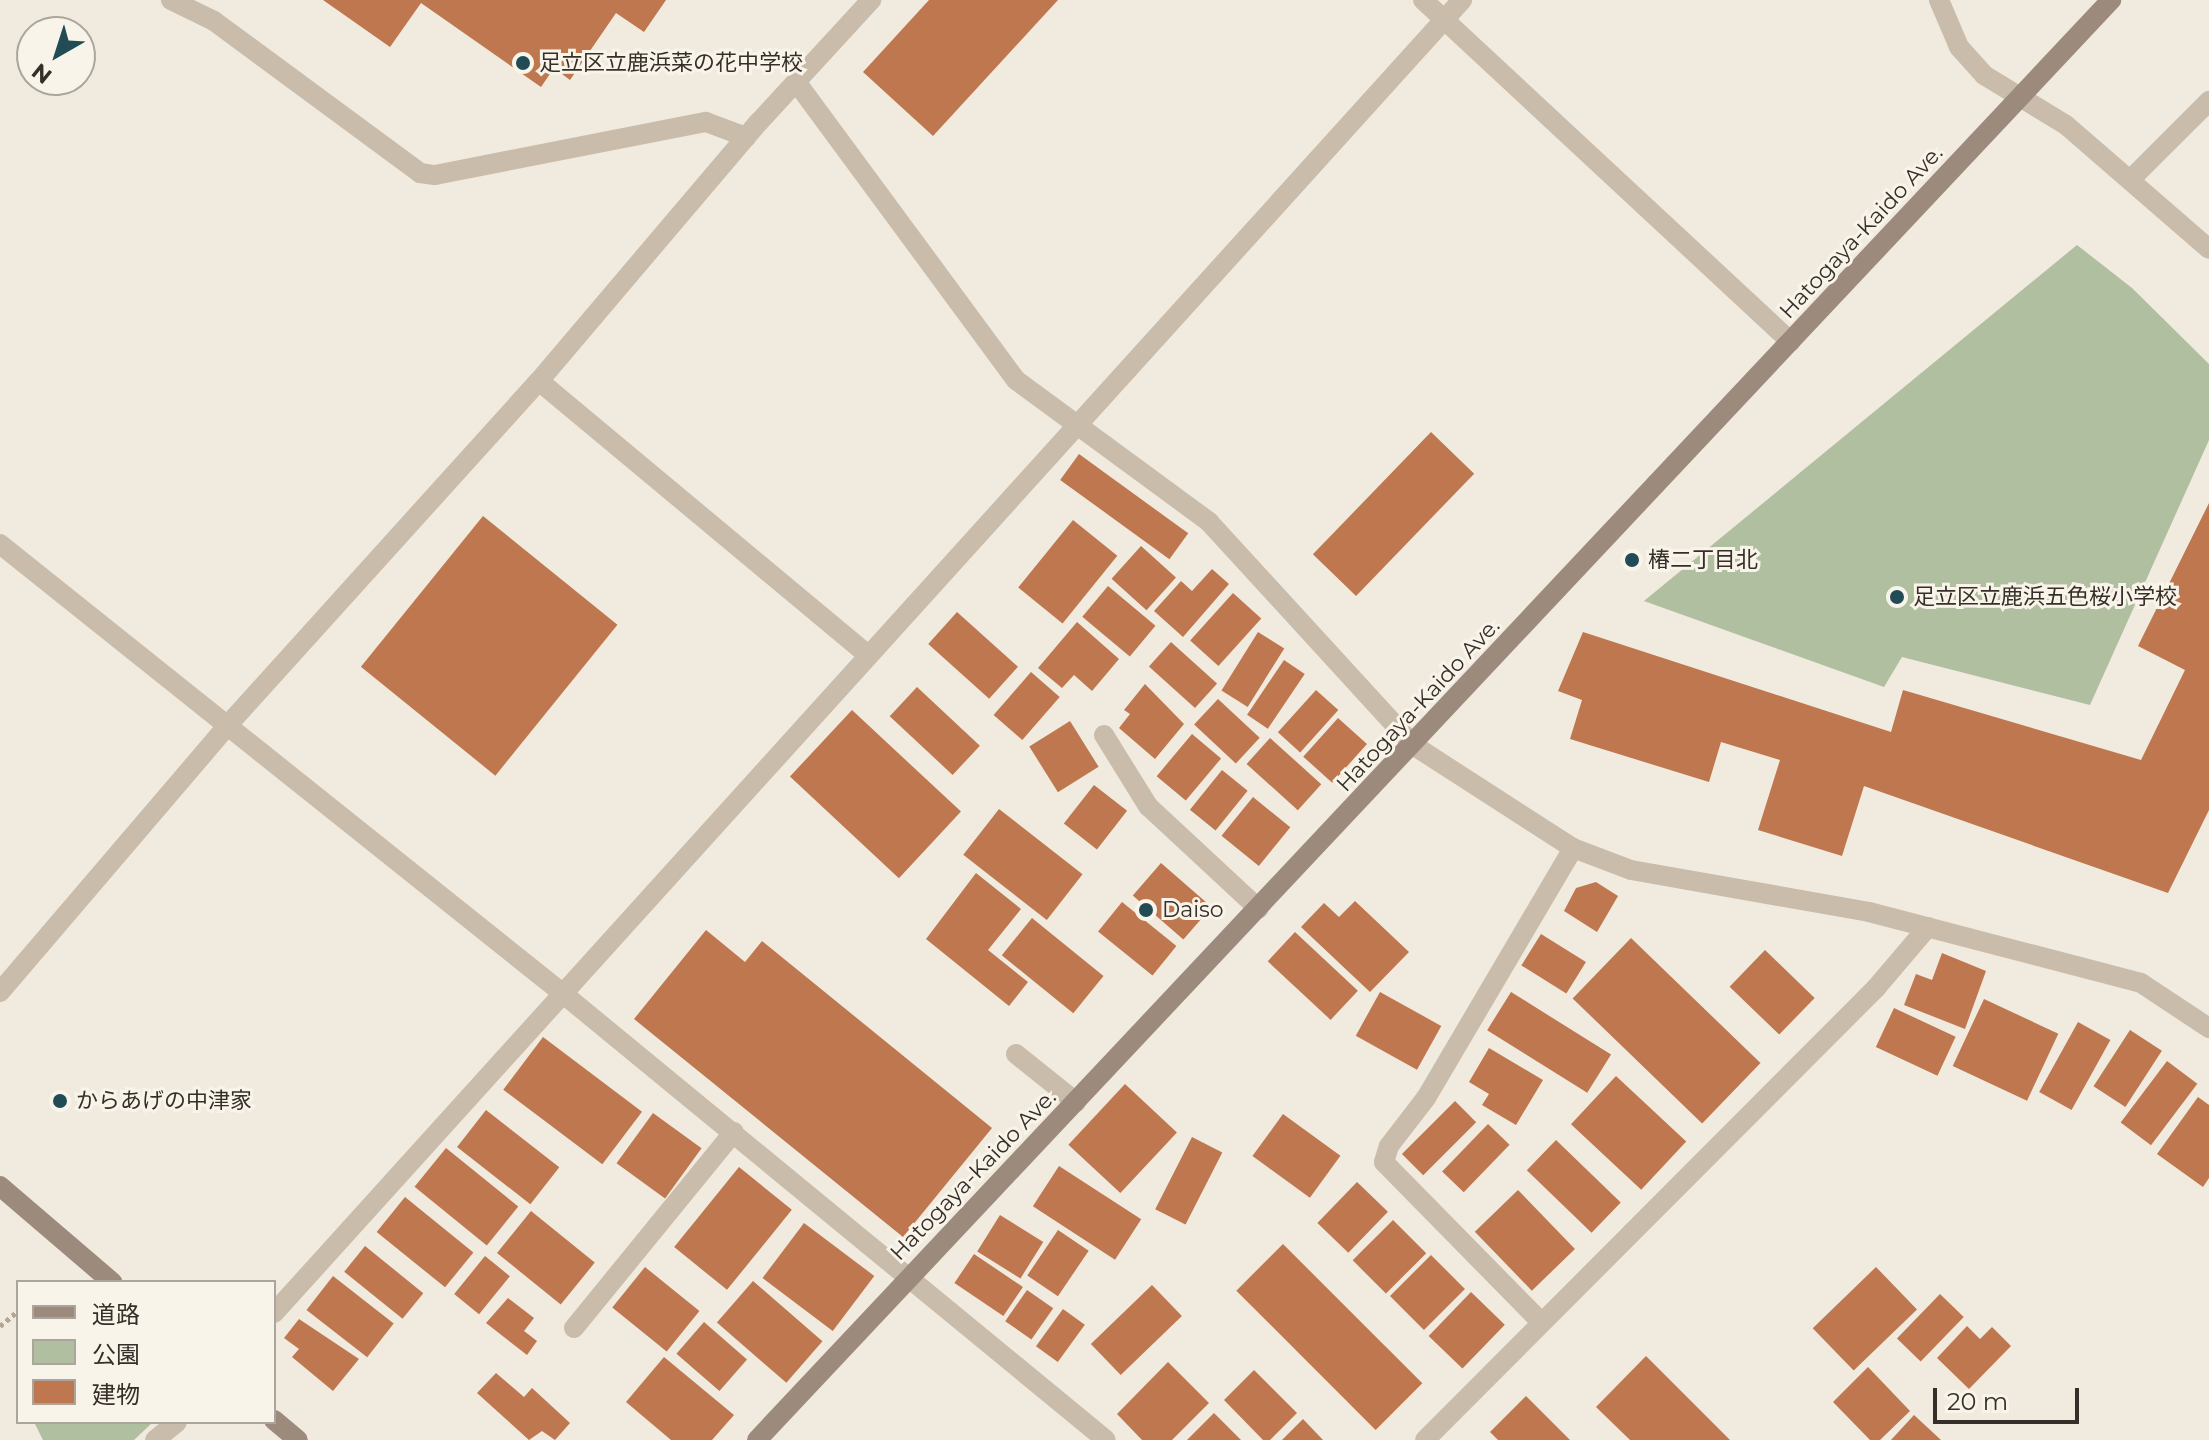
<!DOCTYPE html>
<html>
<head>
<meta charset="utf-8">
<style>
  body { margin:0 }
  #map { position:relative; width:2209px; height:1440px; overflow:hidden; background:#f1eade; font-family:Montserrat,"Noto Sans JP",sans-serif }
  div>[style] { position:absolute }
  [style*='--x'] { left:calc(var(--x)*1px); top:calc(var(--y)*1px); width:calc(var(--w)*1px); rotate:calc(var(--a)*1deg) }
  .green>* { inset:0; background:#b0bf9f }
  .building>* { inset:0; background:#be774e; transform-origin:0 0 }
  .path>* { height:5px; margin-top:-2.5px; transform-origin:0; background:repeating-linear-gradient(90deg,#b4a695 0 4px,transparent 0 8px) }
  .lane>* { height:20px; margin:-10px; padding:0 10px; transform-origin:10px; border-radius:10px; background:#c9bcaa }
  .street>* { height:20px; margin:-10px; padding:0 10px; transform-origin:10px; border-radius:10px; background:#c9bcaa }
  .secondary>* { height:20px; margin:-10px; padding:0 10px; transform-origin:10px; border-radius:10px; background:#9c8b7c }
  .dots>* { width:22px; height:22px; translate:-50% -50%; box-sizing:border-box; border:4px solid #f9f4ea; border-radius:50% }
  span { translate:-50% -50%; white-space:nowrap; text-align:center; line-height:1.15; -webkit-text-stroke:6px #f9f4ea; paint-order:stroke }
  .poi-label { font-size:22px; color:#362f29 }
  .left { translate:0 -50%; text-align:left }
  .street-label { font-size:22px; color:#362f29 }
  .legend { position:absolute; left:16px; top:1280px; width:260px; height:144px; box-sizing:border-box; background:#f9f4ea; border:2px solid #aba59d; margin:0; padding:10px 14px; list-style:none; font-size:24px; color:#362f29 }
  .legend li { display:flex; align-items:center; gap:16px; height:40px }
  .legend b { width:40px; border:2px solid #aba59d }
  .north { position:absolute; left:16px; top:16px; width:80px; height:80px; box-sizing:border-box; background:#f9f4ea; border:2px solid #aba59d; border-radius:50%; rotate:219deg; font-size:22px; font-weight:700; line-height:32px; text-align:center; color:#362f29 }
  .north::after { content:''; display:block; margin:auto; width:28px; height:36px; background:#214c56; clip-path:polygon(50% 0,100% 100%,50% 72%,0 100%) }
  .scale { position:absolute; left:1933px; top:1388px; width:146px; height:36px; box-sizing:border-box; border:4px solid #362f29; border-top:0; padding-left:10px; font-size:24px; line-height:28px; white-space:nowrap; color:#362f29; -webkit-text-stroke:6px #f9f4ea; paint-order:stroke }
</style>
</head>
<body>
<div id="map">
  <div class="green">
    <i style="clip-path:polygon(2077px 245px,2132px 288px,2209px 364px,2209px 440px,2090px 705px,1902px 657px,1884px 687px,1644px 601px)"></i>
    <i style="clip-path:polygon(34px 1422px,153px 1422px,134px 1440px,43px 1440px)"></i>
  </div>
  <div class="building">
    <i style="clip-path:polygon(323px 0,666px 0,644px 32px,616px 13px,570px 80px,554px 68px,541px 87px,421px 3px,390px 47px)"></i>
    <i style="clip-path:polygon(929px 0,1058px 0,933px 136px,863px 72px)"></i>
    <i style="left:1431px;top:432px;width:60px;height:170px;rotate:44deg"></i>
    <i style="left:1079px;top:454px;width:135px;height:32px;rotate:36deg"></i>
    <i style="clip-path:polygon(2209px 503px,2209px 810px,2168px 893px,1864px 786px,1842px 856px,1758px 830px,1780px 760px,1721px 742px,1709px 782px,1570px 739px,1582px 700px,1558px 691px,1583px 632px,1891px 732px,1903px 690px,2141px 760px,2185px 670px,2138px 646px)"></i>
    <i style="left:483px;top:516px;width:173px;height:194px;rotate:39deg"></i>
    <i style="left:1073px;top:520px;width:57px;height:87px;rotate:39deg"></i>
    <i style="left:1141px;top:546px;width:47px;height:44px;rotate:42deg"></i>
    <i style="clip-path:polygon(1212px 569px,1229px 584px,1183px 637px,1154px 611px,1181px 581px,1192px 591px)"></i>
    <i style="left:1108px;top:586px;width:62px;height:40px;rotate:40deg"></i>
    <i style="left:1233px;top:593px;width:38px;height:64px;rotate:42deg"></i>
    <i style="left:957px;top:612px;width:82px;height:43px;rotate:42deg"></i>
    <i style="clip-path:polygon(1077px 622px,1119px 659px,1092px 691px,1074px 675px,1062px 688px,1038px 668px)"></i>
    <i style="left:1258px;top:632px;width:31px;height:69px;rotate:32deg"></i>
    <i style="left:1171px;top:642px;width:62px;height:33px;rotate:42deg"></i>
    <i style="left:1284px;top:660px;width:25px;height:66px;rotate:34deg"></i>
    <i style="left:1031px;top:672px;width:38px;height:57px;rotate:41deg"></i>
    <i style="clip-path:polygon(1145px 684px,1184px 724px,1155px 759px,1119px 728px,1130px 714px,1124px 710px)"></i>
    <i style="left:917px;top:687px;width:86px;height:40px;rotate:43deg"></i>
    <i style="left:1316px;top:690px;width:30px;height:57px;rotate:42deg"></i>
    <i style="left:1218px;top:699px;width:57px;height:35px;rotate:43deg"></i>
    <i style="left:852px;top:710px;width:149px;height:91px;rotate:43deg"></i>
    <i style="left:1338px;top:718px;width:39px;height:52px;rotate:42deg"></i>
    <i style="left:1070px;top:721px;width:54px;height:48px;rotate:58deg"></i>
    <i style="left:1192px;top:734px;width:38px;height:55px;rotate:40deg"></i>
    <i style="left:1270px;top:738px;width:69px;height:35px;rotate:42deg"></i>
    <i style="left:1222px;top:770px;width:33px;height:51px;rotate:39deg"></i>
    <i style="left:1094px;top:785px;width:42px;height:49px;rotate:38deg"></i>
    <i style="left:1253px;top:797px;width:48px;height:50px;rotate:39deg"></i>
    <i style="left:999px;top:809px;width:106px;height:58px;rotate:38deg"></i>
    <i style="left:1161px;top:863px;width:67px;height:43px;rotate:41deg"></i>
    <i style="clip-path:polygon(976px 873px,1021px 909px,988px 950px,1028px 982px,1009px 1006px,926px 939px)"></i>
    <i style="clip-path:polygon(1596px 882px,1618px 896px,1597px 932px,1564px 911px,1576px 888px)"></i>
    <i style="clip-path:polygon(1355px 901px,1409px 952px,1370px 992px,1301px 927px,1324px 903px,1339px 917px)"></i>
    <i style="left:1122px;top:902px;width:70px;height:38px;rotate:39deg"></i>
    <i style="left:1032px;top:918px;width:92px;height:48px;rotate:39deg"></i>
    <i style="clip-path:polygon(706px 930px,745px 962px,762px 941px,992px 1128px,903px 1237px,634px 1019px)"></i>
    <i style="left:1295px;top:932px;width:86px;height:40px;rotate:43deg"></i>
    <i style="left:1541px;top:934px;width:53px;height:37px;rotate:32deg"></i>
    <i style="left:1631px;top:938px;width:180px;height:84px;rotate:44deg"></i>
    <i style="left:1765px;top:950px;width:69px;height:51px;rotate:44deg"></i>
    <i style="clip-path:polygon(1942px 953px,1986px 971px,1965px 1029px,1904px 1005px,1916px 974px,1932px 980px)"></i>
    <i style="left:1380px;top:992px;width:70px;height:50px;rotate:29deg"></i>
    <i style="left:1511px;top:992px;width:118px;height:45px;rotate:32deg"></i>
    <i style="left:1984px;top:999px;width:82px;height:74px;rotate:25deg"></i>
    <i style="left:1894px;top:1008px;width:68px;height:43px;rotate:25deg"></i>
    <i style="left:2078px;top:1022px;width:37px;height:80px;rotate:29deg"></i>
    <i style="left:2130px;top:1030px;width:38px;height:67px;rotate:33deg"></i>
    <i style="left:543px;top:1037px;width:124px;height:66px;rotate:37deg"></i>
    <i style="clip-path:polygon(1489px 1048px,1543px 1080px,1516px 1125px,1482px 1105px,1489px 1094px,1469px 1082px)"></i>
    <i style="left:2167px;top:1061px;width:38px;height:77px;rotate:37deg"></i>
    <i style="left:1616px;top:1076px;width:96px;height:66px;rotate:43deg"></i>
    <i style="left:1125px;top:1084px;width:71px;height:83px;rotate:43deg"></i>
    <i style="clip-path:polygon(2198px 1097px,2209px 1105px,2209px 1178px,2203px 1187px,2157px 1154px)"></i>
    <i style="left:1455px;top:1101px;width:30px;height:75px;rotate:45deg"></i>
    <i style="left:486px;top:1110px;width:93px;height:47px;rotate:38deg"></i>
    <i style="left:653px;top:1113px;width:60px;height:62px;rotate:36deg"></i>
    <i style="left:1283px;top:1114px;width:71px;height:52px;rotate:36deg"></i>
    <i style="left:1488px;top:1124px;width:30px;height:66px;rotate:44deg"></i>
    <i style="left:1192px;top:1137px;width:34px;height:81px;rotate:27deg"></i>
    <i style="left:1556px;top:1140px;width:90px;height:42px;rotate:44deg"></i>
    <i style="left:446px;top:1148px;width:93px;height:50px;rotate:39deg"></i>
    <i style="left:1059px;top:1166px;width:98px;height:48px;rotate:33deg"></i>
    <i style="left:739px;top:1167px;width:68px;height:103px;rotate:39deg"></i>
    <i style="left:1357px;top:1182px;width:43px;height:57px;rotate:44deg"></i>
    <i style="left:1518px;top:1190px;width:82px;height:60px;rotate:46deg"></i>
    <i style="left:405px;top:1197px;width:88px;height:45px;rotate:39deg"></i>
    <i style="left:531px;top:1211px;width:82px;height:54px;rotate:39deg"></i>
    <i style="left:1000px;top:1215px;width:51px;height:43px;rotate:32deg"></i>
    <i style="left:1393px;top:1220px;width:47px;height:57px;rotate:45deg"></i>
    <i style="left:804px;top:1223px;width:88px;height:69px;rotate:37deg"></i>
    <i style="left:1058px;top:1230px;width:37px;height:55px;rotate:34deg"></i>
    <i style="left:1283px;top:1244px;width:197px;height:66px;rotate:45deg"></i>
    <i style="left:365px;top:1246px;width:75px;height:33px;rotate:39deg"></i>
    <i style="left:974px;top:1254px;width:59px;height:35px;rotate:34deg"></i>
    <i style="left:1431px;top:1255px;width:48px;height:58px;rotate:45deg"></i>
    <i style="left:485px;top:1256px;width:32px;height:49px;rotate:39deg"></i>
    <i style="left:645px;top:1267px;width:70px;height:52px;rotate:39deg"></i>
    <i style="left:1876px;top:1267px;width:59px;height:88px;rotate:46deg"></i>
    <i style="left:333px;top:1276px;width:77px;height:43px;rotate:38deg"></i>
    <i style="left:753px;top:1281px;width:92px;height:55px;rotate:41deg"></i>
    <i style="left:1152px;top:1285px;width:43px;height:85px;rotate:46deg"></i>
    <i style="left:1027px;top:1290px;width:32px;height:38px;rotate:35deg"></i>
    <i style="left:1471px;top:1292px;width:47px;height:61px;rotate:44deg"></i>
    <i style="left:1940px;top:1294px;width:33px;height:62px;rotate:44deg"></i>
    <i style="clip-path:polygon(508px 1298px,534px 1318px,524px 1331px,537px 1341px,527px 1355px,486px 1323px)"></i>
    <i style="left:1063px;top:1309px;width:27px;height:46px;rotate:36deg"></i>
    <i style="clip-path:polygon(299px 1319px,359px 1359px,333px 1391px,292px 1357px,299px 1349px,284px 1338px)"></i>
    <i style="left:704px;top:1322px;width:57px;height:42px;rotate:41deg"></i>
    <i style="clip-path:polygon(1967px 1326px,1980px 1339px,1992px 1327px,2011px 1346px,1969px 1389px,1937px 1358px)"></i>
    <i style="clip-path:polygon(1646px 1356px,1730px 1440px,1630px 1440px,1596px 1407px)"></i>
    <i style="clip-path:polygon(664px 1357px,734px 1415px,712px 1440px,671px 1440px,626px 1402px)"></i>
    <i style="clip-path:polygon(1168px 1362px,1209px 1403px,1172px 1440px,1142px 1440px,1117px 1414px)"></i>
    <i style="clip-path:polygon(1868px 1367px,1910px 1411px,1880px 1440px,1870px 1440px,1833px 1402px)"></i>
    <i style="clip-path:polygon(1254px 1370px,1297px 1413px,1270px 1440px,1263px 1440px,1224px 1400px)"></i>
    <i style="clip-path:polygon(496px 1373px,524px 1397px,532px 1388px,570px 1423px,555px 1440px,542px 1431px,529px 1440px,477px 1393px)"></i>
    <i style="clip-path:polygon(1526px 1396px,1570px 1440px,1498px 1440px,1490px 1432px)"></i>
    <i style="clip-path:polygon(1214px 1413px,1241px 1440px,1187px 1440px)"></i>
    <i style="clip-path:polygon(1914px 1415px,1941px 1440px,1891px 1440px)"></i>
    <i style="clip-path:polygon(1303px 1419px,1323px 1440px,1282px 1440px)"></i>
  </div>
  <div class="path">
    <i style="--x:0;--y:1326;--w:23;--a:-40"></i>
  </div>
  <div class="lane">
    <i style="--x:2130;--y:180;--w:112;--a:-45"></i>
    <i style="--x:1016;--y:1054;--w:77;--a:38.7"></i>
    <i style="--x:1541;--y:1322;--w:224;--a:-134.5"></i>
    <i style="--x:1384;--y:1162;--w:17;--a:-73"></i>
    <i style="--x:1389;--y:1146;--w:61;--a:-52.4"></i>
    <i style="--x:1426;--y:1098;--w:290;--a:-59.5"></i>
    <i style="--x:574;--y:1328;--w:253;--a:-50.8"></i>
    <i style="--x:155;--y:1440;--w:28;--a:-39"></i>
  </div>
  <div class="street">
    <i style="--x:171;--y:0;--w:48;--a:26"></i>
    <i style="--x:214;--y:21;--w:256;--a:36.4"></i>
    <i style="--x:420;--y:173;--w:15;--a:8"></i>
    <i style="--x:435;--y:175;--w:276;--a:-11.1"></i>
    <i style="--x:706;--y:122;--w:43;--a:20.6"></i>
    <i style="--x:1423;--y:0;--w:502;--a:42.9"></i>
    <i style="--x:1939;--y:0;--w:51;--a:66.9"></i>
    <i style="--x:1959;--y:47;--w:38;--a:48"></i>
    <i style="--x:1984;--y:75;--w:96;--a:31.4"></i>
    <i style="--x:2066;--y:125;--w:189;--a:40.9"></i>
    <i style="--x:797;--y:83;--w:369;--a:53.6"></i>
    <i style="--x:1016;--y:380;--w:240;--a:36.3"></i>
    <i style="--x:1209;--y:522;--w:302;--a:47.5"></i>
    <i style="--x:1413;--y:745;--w:190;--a:32.8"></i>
    <i style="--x:1573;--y:848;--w:62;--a:20.8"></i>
    <i style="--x:1631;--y:870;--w:242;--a:10"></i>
    <i style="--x:1869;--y:912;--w:281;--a:14.6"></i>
    <i style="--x:2141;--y:983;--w:82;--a:33.5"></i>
    <i style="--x:539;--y:381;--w:425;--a:39.8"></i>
    <i style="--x:0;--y:544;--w:718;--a:38.61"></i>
    <i style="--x:561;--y:992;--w:705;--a:39.42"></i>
    <i style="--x:1104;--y:735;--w:84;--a:58.2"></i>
    <i style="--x:1148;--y:806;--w:151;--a:42.9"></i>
    <i style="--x:0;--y:992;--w:350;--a:-49.5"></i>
    <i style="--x:227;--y:726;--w:465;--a:-47.9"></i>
    <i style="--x:539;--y:381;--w:340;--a:-49.7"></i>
    <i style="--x:759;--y:122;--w:166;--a:-47.4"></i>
    <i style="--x:274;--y:1313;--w:1771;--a:-47.86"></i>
    <i style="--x:1425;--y:1440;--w:639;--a:-45.06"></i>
    <i style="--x:1876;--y:988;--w:80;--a:-49.6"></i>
  </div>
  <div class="secondary">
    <i style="--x:0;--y:1186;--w:148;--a:40.6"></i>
    <i style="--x:274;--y:1420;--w:31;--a:40"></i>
    <i style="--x:757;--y:1440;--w:1977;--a:-46.76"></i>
  </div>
  <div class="dots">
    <i style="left:523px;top:63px;background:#214c56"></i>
    <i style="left:1632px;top:560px;background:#214c56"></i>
    <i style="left:1897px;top:597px;background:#214c56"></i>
    <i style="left:1146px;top:910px;background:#214c56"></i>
    <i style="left:60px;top:1101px;background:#214c56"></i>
  </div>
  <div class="poi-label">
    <span class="left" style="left:539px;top:63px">足立区立鹿浜菜の花中学校</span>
    <span class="left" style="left:1648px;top:560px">椿二丁目北</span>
    <span class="left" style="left:1913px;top:597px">足立区立鹿浜五色桜小学校</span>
    <span class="left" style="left:1162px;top:910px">Daiso</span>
    <span class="left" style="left:76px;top:1101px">からあげの中津家</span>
  </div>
  <div class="street-label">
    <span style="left:1861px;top:232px;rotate:-47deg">Hatogaya-Kaido Ave.</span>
    <span style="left:1418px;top:705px;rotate:-47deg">Hatogaya-Kaido Ave.</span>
    <span style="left:973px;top:1175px;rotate:-46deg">Hatogaya-Kaido Ave.</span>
  </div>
  <ul class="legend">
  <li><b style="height:10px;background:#9c8b7c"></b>道路</li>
  <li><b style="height:22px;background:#b0bf9f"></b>公園</li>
  <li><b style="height:22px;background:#be774e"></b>建物</li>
  </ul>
  <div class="north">N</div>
  <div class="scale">20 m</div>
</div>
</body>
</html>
